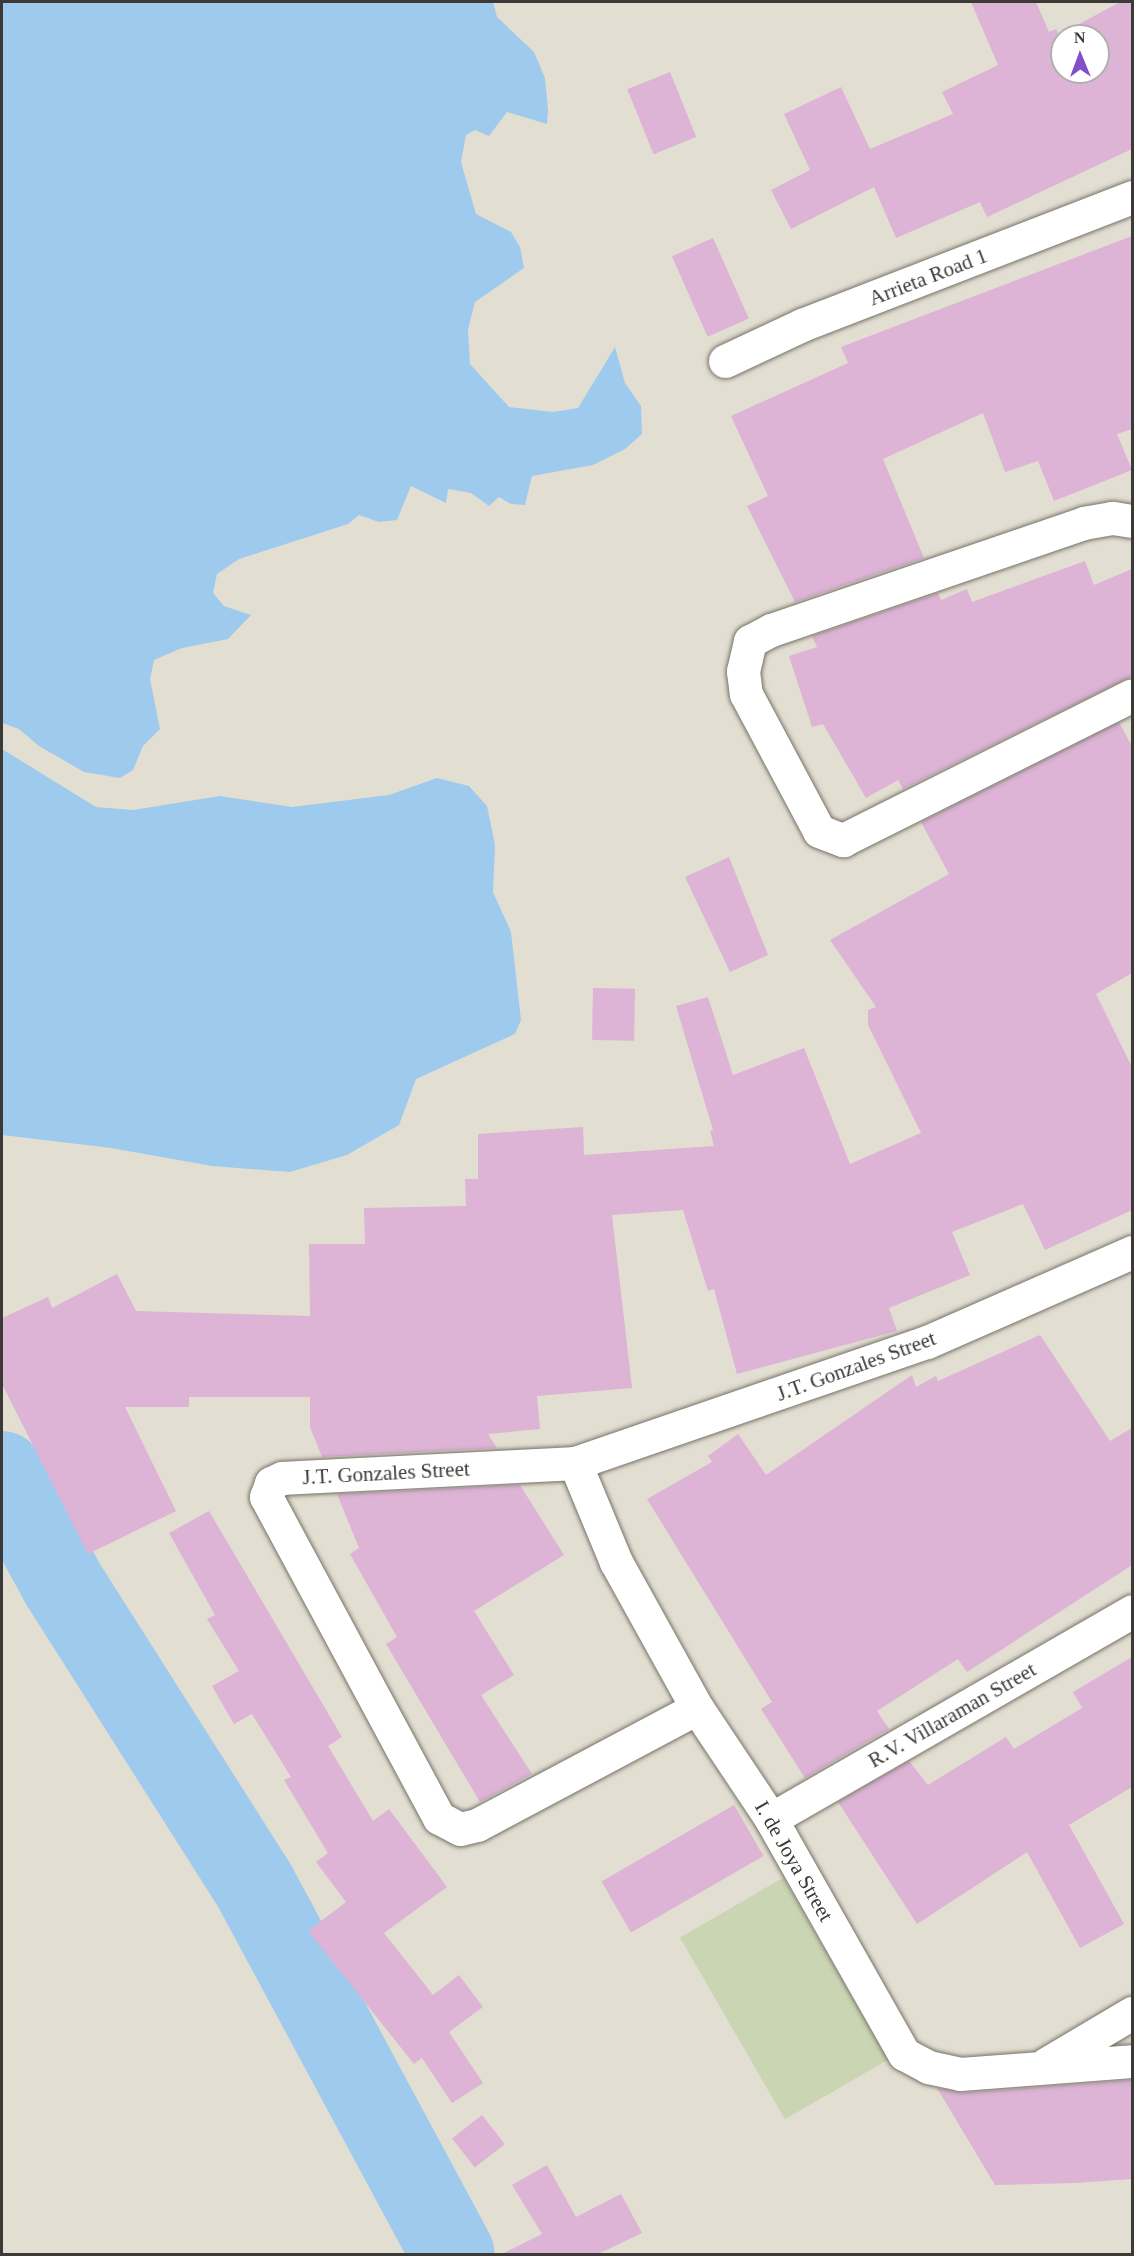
<!DOCTYPE html>
<html>
<head>
<meta charset="utf-8">
<style>
  body { margin:0 }
  #map { position:relative; width:1134px; height:2256px; overflow:hidden; background:#e3ded2; font-family:"Times New Roman",serif }
  div>[style] { position:absolute }
  [style*='--x'] { left:calc(var(--x)*1px); top:calc(var(--y)*1px); width:calc(var(--w)*1px); rotate:calc(var(--a)*1deg) }
  .green>* { inset:0; background:#cad5b3; transform-origin:0 0 }
  .water>* { inset:0; background:#9ecbed }
  .river>* { height:84px; margin:-42px; padding:0 42px; transform-origin:42px; border-radius:42px; background:#9ecbed }
  .building>* { inset:0; background:#ddb3d6; transform-origin:0 0 }
  .roads { filter:drop-shadow(0 0 2px #777368) drop-shadow(0 0 2px #777368) }
  .minor>* { height:33px; margin:-16.5px; padding:0 16.5px; transform-origin:16.5px; border-radius:16.5px; background:#fff }
  span { translate:-50% -50%; white-space:nowrap; text-align:center; line-height:1.15; -webkit-text-stroke:6px #fff; paint-order:stroke }
  .street-label { font-size:21px; color:#3c3a36 }
  .frame { position:absolute; inset:0; border:3px solid #3c3a36; pointer-events:none }
  .north { position:absolute; left:1050px; top:24px; width:60px; height:60px; box-sizing:border-box; background:#fff; border:2px solid #b1b0af; border-radius:50%; rotate:359deg; font-size:16px; font-weight:700; line-height:24px; text-align:center; color:#3c3a36 }
  .north::after { content:''; display:block; margin:auto; width:21px; height:27px; background:#8050c8; clip-path:polygon(50% 0,100% 100%,50% 72%,0 100%) }
</style>
</head>
<body>
<div id="map">
  <div class="green">
    <i style="left:783px;top:1878px;width:210px;height:119px;rotate:60deg"></i>
  </div>
  <div class="water">
    <i style="clip-path:polygon(2px 2px,493px 2px,497px 17px,534px 52px,545px 78px,548px 110px,547px 124px,507px 112px,489px 136px,475px 130px,466px 135px,461px 162px,476px 214px,511px 232px,520px 247px,524px 268px,475px 302px,468px 330px,470px 364px,509px 407px,553px 412px,578px 408px,615px 347px,625px 383px,641px 406px,642px 434px,625px 449px,593px 465px,532px 476px,525px 505px,511px 504px,499px 497px,489px 506px,471px 493px,448px 489px,446px 503px,411px 486px,397px 520px,379px 522px,359px 515px,348px 524px,239px 559px,217px 574px,213px 593px,224px 606px,251px 615px,228px 639px,182px 648px,154px 660px,150px 679px,160px 729px,143px 746px,133px 770px,120px 778px,84px 772px,39px 746px,19px 729px,2px 723px)"></i>
    <i style="clip-path:polygon(2px 749px,96px 807px,133px 810px,220px 796px,292px 807px,389px 795px,437px 778px,469px 786px,487px 806px,495px 845px,493px 892px,511px 932px,521px 1020px,515px 1034px,416px 1079px,399px 1125px,347px 1155px,290px 1172px,212px 1166px,111px 1148px,2px 1135px)"></i>
  </div>
  <div class="river">
    <i style="--x:2;--y:1473;--w:127;--a:61.2"></i>
    <i style="--x:63;--y:1584;--w:354;--a:57.6"></i>
    <i style="--x:253;--y:1883;--w:421;--a:61.7"></i>
  </div>
  <div class="building">
    <i style="clip-path:polygon(evenodd,971px 2px,1036px 2px,1049px 32px,1056px 29px,1059px 35px,1120px 2px,1132px 2px,1132px 149px,987px 217px,980px 202px,896px 238px,874px 187px,791px 229px,771px 190px,810px 170px,784px 114px,841px 87px,870px 149px,953px 114px,942px 92px,998px 65px,971px 2px,1062px 36px,1098px 36px,1098px 72px,1062px 72px,1062px 36px)"></i>
    <i style="left:670px;top:72px;width:70px;height:46px;rotate:68deg"></i>
    <i style="clip-path:polygon(1132px 236px,1132px 429px,1117px 434px,1132px 470px,1054px 501px,1038px 461px,1005px 472px,983px 413px,883px 459px,924px 558px,795px 602px,747px 506px,768px 496px,731px 416px,848px 363px,841px 347px)"></i>
    <i style="left:713px;top:238px;width:88px;height:45px;rotate:66deg"></i>
    <i style="clip-path:polygon(1085px 561px,1094px 585px,1132px 569px,1132px 676px,903px 789px,898px 780px,866px 798px,823px 724px,812px 727px,789px 656px,817px 647px,812px 636px,938px 593px,941px 600px,967px 589px,972px 602px)"></i>
    <i style="clip-path:polygon(1119px 722px,1132px 746px,1132px 973px,1096px 994px,1132px 1067px,1132px 1210px,1045px 1250px,1023px 1204px,952px 1232px,970px 1275px,889px 1308px,897px 1331px,737px 1374px,714px 1289px,708px 1291px,683px 1210px,612px 1215px,632px 1388px,537px 1396px,540px 1429px,488px 1434px,497px 1448px,322px 1457px,310px 1427px,310px 1397px,189px 1397px,189px 1407px,125px 1407px,176px 1511px,88px 1554px,2px 1384px,2px 1318px,48px 1297px,52px 1308px,117px 1274px,136px 1311px,310px 1316px,309px 1244px,365px 1244px,364px 1208px,466px 1206px,465px 1179px,478px 1179px,478px 1134px,583px 1127px,584px 1155px,714px 1146px,710px 1131px,713px 1130px,676px 1006px,708px 997px,733px 1075px,804px 1048px,850px 1164px,921px 1133px,868px 1025px,868px 1010px,876px 1007px,830px 940px,949px 874px,921px 822px)"></i>
    <i style="clip-path:polygon(729px 857px,768px 955px,730px 972px,685px 877px)"></i>
    <i style="left:593px;top:988px;width:42px;height:52px;rotate:1deg"></i>
    <i style="clip-path:polygon(1040px 1335px,1110px 1441px,1132px 1428px,1132px 1565px,967px 1672px,958px 1659px,877px 1711px,889px 1729px,805px 1778px,761px 1709px,772px 1702px,647px 1499px,712px 1462px,708px 1456px,738px 1434px,766px 1475px,912px 1375px,916px 1387px,936px 1376px,938px 1381px)"></i>
    <i style="clip-path:polygon(520px 1485px,564px 1555px,474px 1611px,514px 1675px,481px 1695px,532px 1774px,480px 1802px,386px 1644px,397px 1637px,350px 1554px,359px 1548px,337px 1494px)"></i>
    <i style="clip-path:polygon(209px 1511px,342px 1737px,328px 1746px,373px 1821px,389px 1809px,447px 1887px,384px 1933px,433px 1995px,459px 1975px,483px 2007px,449px 2032px,483px 2083px,452px 2103px,422px 2058px,414px 2064px,308px 1931px,346px 1902px,316px 1862px,328px 1853px,284px 1780px,291px 1777px,252px 1714px,234px 1724px,212px 1686px,239px 1671px,207px 1619px,215px 1615px,169px 1533px)"></i>
    <i style="clip-path:polygon(1132px 1657px,1132px 1787px,1069px 1825px,1124px 1924px,1080px 1948px,1027px 1852px,917px 1924px,838px 1802px,909px 1761px,928px 1785px,1006px 1737px,1014px 1749px,1082px 1708px,1073px 1692px)"></i>
    <i style="left:734px;top:1805px;width:59px;height:153px;rotate:60deg"></i>
    <i style="clip-path:polygon(1132px 2080px,1132px 2179px,1074px 2183px,995px 2185px,937px 2088px,961px 2093px)"></i>
    <i style="left:482px;top:2115px;width:37px;height:38px;rotate:52deg"></i>
    <i style="clip-path:polygon(547px 2165px,576px 2217px,621px 2194px,642px 2233px,598px 2254px,502px 2254px,542px 2234px,512px 2185px)"></i>
  </div>
  <div class="roads">
    <div class="minor">
      <i style="--x:725;--y:361;--w:85;--a:-25.1"></i>
      <i style="--x:802;--y:325;--w:354;--a:-21.2"></i>
      <i style="--x:1132;--y:521;--w:20;--a:-171"></i>
      <i style="--x:1112;--y:518;--w:28;--a:170"></i>
      <i style="--x:1084;--y:523;--w:331;--a:161.1"></i>
      <i style="--x:771;--y:630;--w:24;--a:152"></i>
      <i style="--x:750;--y:641;--w:31;--a:103"></i>
      <i style="--x:743;--y:671;--w:23;--a:83"></i>
      <i style="--x:746;--y:694;--w:155;--a:61.9"></i>
      <i style="--x:819;--y:831;--w:26;--a:21"></i>
      <i style="--x:843;--y:840;--w:323;--a:-26.6"></i>
      <i style="--x:575;--y:1463;--w:107;--a:67.5"></i>
      <i style="--x:616;--y:1562;--w:167;--a:61"></i>
      <i style="--x:697;--y:1708;--w:133;--a:56.3"></i>
      <i style="--x:771;--y:1819;--w:270;--a:60.5"></i>
      <i style="--x:904;--y:2054;--w:27;--a:28"></i>
      <i style="--x:928;--y:2067;--w:33;--a:12"></i>
      <i style="--x:960;--y:2074;--w:172;--a:-4.3"></i>
      <i style="--x:697;--y:1708;--w:249;--a:152"></i>
      <i style="--x:477;--y:1825;--w:17;--a:167"></i>
      <i style="--x:460;--y:1829;--w:24;--a:-152"></i>
      <i style="--x:439;--y:1818;--w:365;--a:-118.3"></i>
      <i style="--x:266;--y:1497;--w:15;--a:-70"></i>
      <i style="--x:271;--y:1483;--w:12;--a:-24"></i>
      <i style="--x:282;--y:1478;--w:293;--a:-2.9"></i>
      <i style="--x:575;--y:1463;--w:372;--a:-19"></i>
      <i style="--x:927;--y:1342;--w:224;--a:-23.7"></i>
      <i style="--x:771;--y:1819;--w:417;--a:-29.9"></i>
      <i style="--x:1046;--y:2064;--w:100;--a:-30.7"></i>
    </div>
  </div>
  <div class="street-label">
    <span style="left:928px;top:277px;rotate:-21deg">Arrieta Road 1</span>
    <span style="left:856px;top:1366px;rotate:-20deg">J.T. Gonzales Street</span>
    <span style="left:386px;top:1473px;rotate:-3deg">J.T. Gonzales Street</span>
    <span style="left:952px;top:1715px;rotate:-30deg">R.V. Villaraman Street</span>
    <span style="left:794px;top:1861px;rotate:60deg">I. de Joya Street</span>
  </div>
  <div class="frame"></div>
  <div class="north">N</div>
</div>
</body>
</html>
